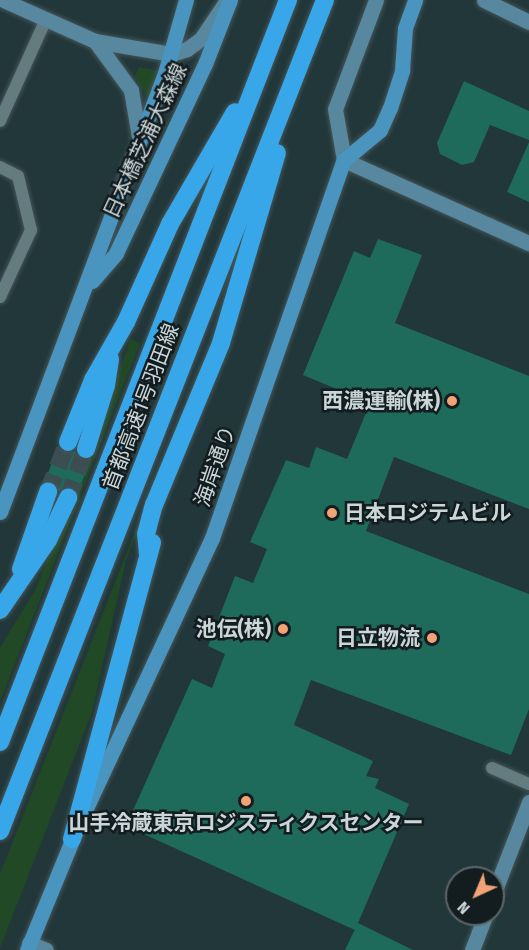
<!DOCTYPE html>
<html>
<head>
<meta charset="utf-8">
<style>
  body { margin:0 }
  #map { position:relative; width:529px; height:950px; overflow:hidden; background:#22373a; font-family:"Fira Sans Condensed","Noto Sans JP",sans-serif }
  div>[style] { position:absolute }
  [style*='--x'] { left:calc(var(--x)*1px); top:calc(var(--y)*1px); width:calc(var(--w)*1px); rotate:calc(var(--a)*1deg) }
  .green>* { inset:0; background:#224925 }
  .building>* { inset:0; background:#1e6a5b }
  .highway-tunnel>* { height:18px; margin-top:-9px; transform-origin:0; background:repeating-linear-gradient(90deg,#3b4f52 0 18px,transparent 0 27px) }
  .roads { filter:drop-shadow(0 0 2px #435558) drop-shadow(0 0 2px #435558) }
  .lane>* { height:12px; margin:-6px; padding:0 6px; transform-origin:6px; border-radius:6px; background:#647b7f }
  .secondary>* { height:15px; margin:-7.5px; padding:0 7.5px; transform-origin:7.5px; border-radius:7.5px; background:#57889f }
  .primary>* { height:15px; margin:-7.5px; padding:0 7.5px; transform-origin:7.5px; border-radius:7.5px; background:#4a95bf }
  .highway>* { height:18px; margin:-9px; padding:0 9px; transform-origin:9px; border-radius:9px; background:#38a7e9 }
  .dots>* { width:16px; height:16px; translate:-50% -50%; box-sizing:border-box; border:3px solid #131c1e; border-radius:50% }
  span { translate:-50% -50%; white-space:nowrap; text-align:center; line-height:1.15; -webkit-text-stroke:5px #131c1e; paint-order:stroke }
  .street-label { font-size:21px; color:#cad6d8 }
  .poi-label { font-size:21px; color:#cad6d8; font-weight:700 }
  .right { translate:-100% -50%; text-align:right }
  .left { translate:0 -50%; text-align:left }
  .north { position:absolute; left:445px; top:866px; width:60px; height:60px; box-sizing:border-box; background:#131c1e; border:2px solid #5c6668; border-radius:50%; rotate:224deg; font-size:16px; font-weight:700; line-height:24px; text-align:center; color:#cad6d8 }
  .north::after { content:''; display:block; margin:auto; width:21px; height:27px; background:#efa377; clip-path:polygon(50% 0,100% 100%,50% 72%,0 100%) }
</style>
</head>
<body>
<div id="map">
  <div class="green">
    <i style="clip-path:polygon(139px 67px,160px 71px,148px 100px,135px 76px)"></i>
    <i style="clip-path:polygon(131px 339px,140px 343px,0 702px,0 648px,36px 589px)"></i>
    <i style="clip-path:polygon(202px 362px,205px 366px,126px 560px,92px 712px,0 948px,0 874px)"></i>
  </div>
  <div class="building">
    <i style="clip-path:polygon(464px 81px,529px 111px,529px 140px,490px 125px,474px 162px,462px 165px,440px 154px,437px 143px)"></i>
    <i style="clip-path:polygon(529px 142px,529px 202px,507px 192px)"></i>
    <i style="clip-path:polygon(378px 239px,422px 255px,395px 323px,529px 376px,529px 509px,394px 457px,366px 531px,529px 594px,529px 709px,511px 755px,311px 680px,294px 725px,373px 761px,366px 776px,379px 779px,375px 788px,409px 804px,355px 930px,126px 826px,192px 679px,212px 688px,225px 654px,208px 646px,235px 576px,253px 583px,267px 549px,250px 542px,286px 460px,309px 468px,316px 447px,347px 459px,370px 403px,303px 375px,354px 251px,370px 258px)"></i>
    <i style="clip-path:polygon(58px 446px,64px 453px,75px 451px,82px 459px,90px 459px,78px 494px,68px 487px,59px 492px,56px 484px,45px 481px)"></i>
    <i style="clip-path:polygon(358px 923px,413px 950px,345px 950px)"></i>
  </div>
  <div class="highway-tunnel">
    <i style="--x:48;--y:492;--w:54;--a:-68.2"></i>
    <i style="--x:68;--y:498;--w:52;--a:-69.8"></i>
  </div>
  <div class="roads">
    <div class="lane">
      <i style="--x:0;--y:121;--w:112;--a:-65.7"></i>
      <i style="--x:0;--y:167;--w:20;--a:27"></i>
      <i style="--x:18;--y:176;--w:56;--a:76.5"></i>
      <i style="--x:31;--y:230;--w:74;--a:114.8"></i>
      <i style="--x:492;--y:768;--w:40;--a:23.4"></i>
    </div>
    <div class="secondary">
      <i style="--x:3;--y:0;--w:101;--a:24"></i>
      <i style="--x:95;--y:41;--w:77;--a:9.7"></i>
      <i style="--x:171;--y:54;--w:17;--a:-17"></i>
      <i style="--x:187;--y:49;--w:17;--a:-36"></i>
      <i style="--x:201;--y:39;--w:47;--a:-56.3"></i>
      <i style="--x:376;--y:0;--w:116;--a:110.6"></i>
      <i style="--x:335;--y:109;--w:52;--a:80"></i>
      <i style="--x:344;--y:160;--w:203;--a:24.2"></i>
      <i style="--x:484;--y:0;--w:50;--a:26.1"></i>
      <i style="--x:95;--y:41;--w:61;--a:53.7"></i>
      <i style="--x:131;--y:90;--w:48;--a:80.3"></i>
      <i style="--x:493;--y:895;--w:100;--a:-68.8"></i>
      <i style="--x:29;--y:943;--w:18;--a:22"></i>
      <i style="--x:472;--y:950;--w:39;--a:-69"></i>
    </div>
    <div class="primary">
      <i style="--x:92;--y:281;--w:37;--a:-49"></i>
      <i style="--x:116;--y:253;--w:209;--a:-64.8"></i>
      <i style="--x:205;--y:64;--w:69;--a:-68.7"></i>
      <i style="--x:0;--y:512;--w:469;--a:-69.4"></i>
      <i style="--x:165;--y:73;--w:76;--a:-74"></i>
      <i style="--x:87;--y:806;--w:296;--a:-65"></i>
      <i style="--x:212;--y:538;--w:400;--a:-70.8"></i>
      <i style="--x:344;--y:160;--w:47;--a:-39.8"></i>
      <i style="--x:380;--y:130;--w:24;--a:-66"></i>
      <i style="--x:390;--y:108;--w:40;--a:-72"></i>
      <i style="--x:402;--y:70;--w:42;--a:-85.9"></i>
      <i style="--x:405;--y:28;--w:30;--a:-70"></i>
      <i style="--x:27;--y:950;--w:132;--a:-67.7"></i>
    </div>
    <div class="highway">
      <i style="--x:68;--y:442;--w:67;--a:-68"></i>
      <i style="--x:93;--y:380;--w:67;--a:-60.4"></i>
      <i style="--x:126;--y:322;--w:107;--a:-65.8"></i>
      <i style="--x:170;--y:224;--w:129;--a:-59.9"></i>
      <i style="--x:86;--y:449;--w:67;--a:-72.6"></i>
      <i style="--x:106;--y:385;--w:26;--a:-81"></i>
      <i style="--x:148;--y:555;--w:21;--a:-95"></i>
      <i style="--x:146;--y:534;--w:30;--a:-75"></i>
      <i style="--x:154;--y:505;--w:175;--a:-67.5"></i>
      <i style="--x:221;--y:343;--w:198;--a:-73.6"></i>
      <i style="--x:21;--y:569;--w:82;--a:-70.7"></i>
      <i style="--x:0;--y:610;--w:85;--a:-55.6"></i>
      <i style="--x:48;--y:540;--w:47;--a:-64.5"></i>
      <i style="--x:0;--y:742;--w:796;--a:-68.79"></i>
      <i style="--x:0;--y:831;--w:892;--a:-68.64"></i>
      <i style="--x:72;--y:839;--w:307;--a:-74.9"></i>
    </div>
  </div>
  <div class="dots">
    <i style="left:452px;top:401px;background:#efa377"></i>
    <i style="left:332px;top:513px;background:#efa377"></i>
    <i style="left:283px;top:629px;background:#efa377"></i>
    <i style="left:432px;top:638px;background:#efa377"></i>
    <i style="left:246px;top:801px;background:#efa377"></i>
  </div>
  <div class="street-label">
    <span style="left:145px;top:141px;rotate:-65deg">日本橋芝浦大森線</span>
    <span style="left:141px;top:407px;rotate:-69deg">首都高速1号羽田線</span>
    <span style="left:215px;top:466px;rotate:-71deg">海岸通り</span>
  </div>
  <div class="poi-label">
    <span class="right" style="left:440px;top:401px">西濃運輸(株)</span>
    <span class="left" style="left:344px;top:513px">日本ロジテムビル</span>
    <span class="right" style="left:271px;top:629px">池伝(株)</span>
    <span class="right" style="left:420px;top:638px">日立物流</span>
    <span style="left:246px;top:823px">山手冷蔵東京ロジスティクスセンター</span>
  </div>
  <div class="north">N</div>
</div>
</body>
</html>
